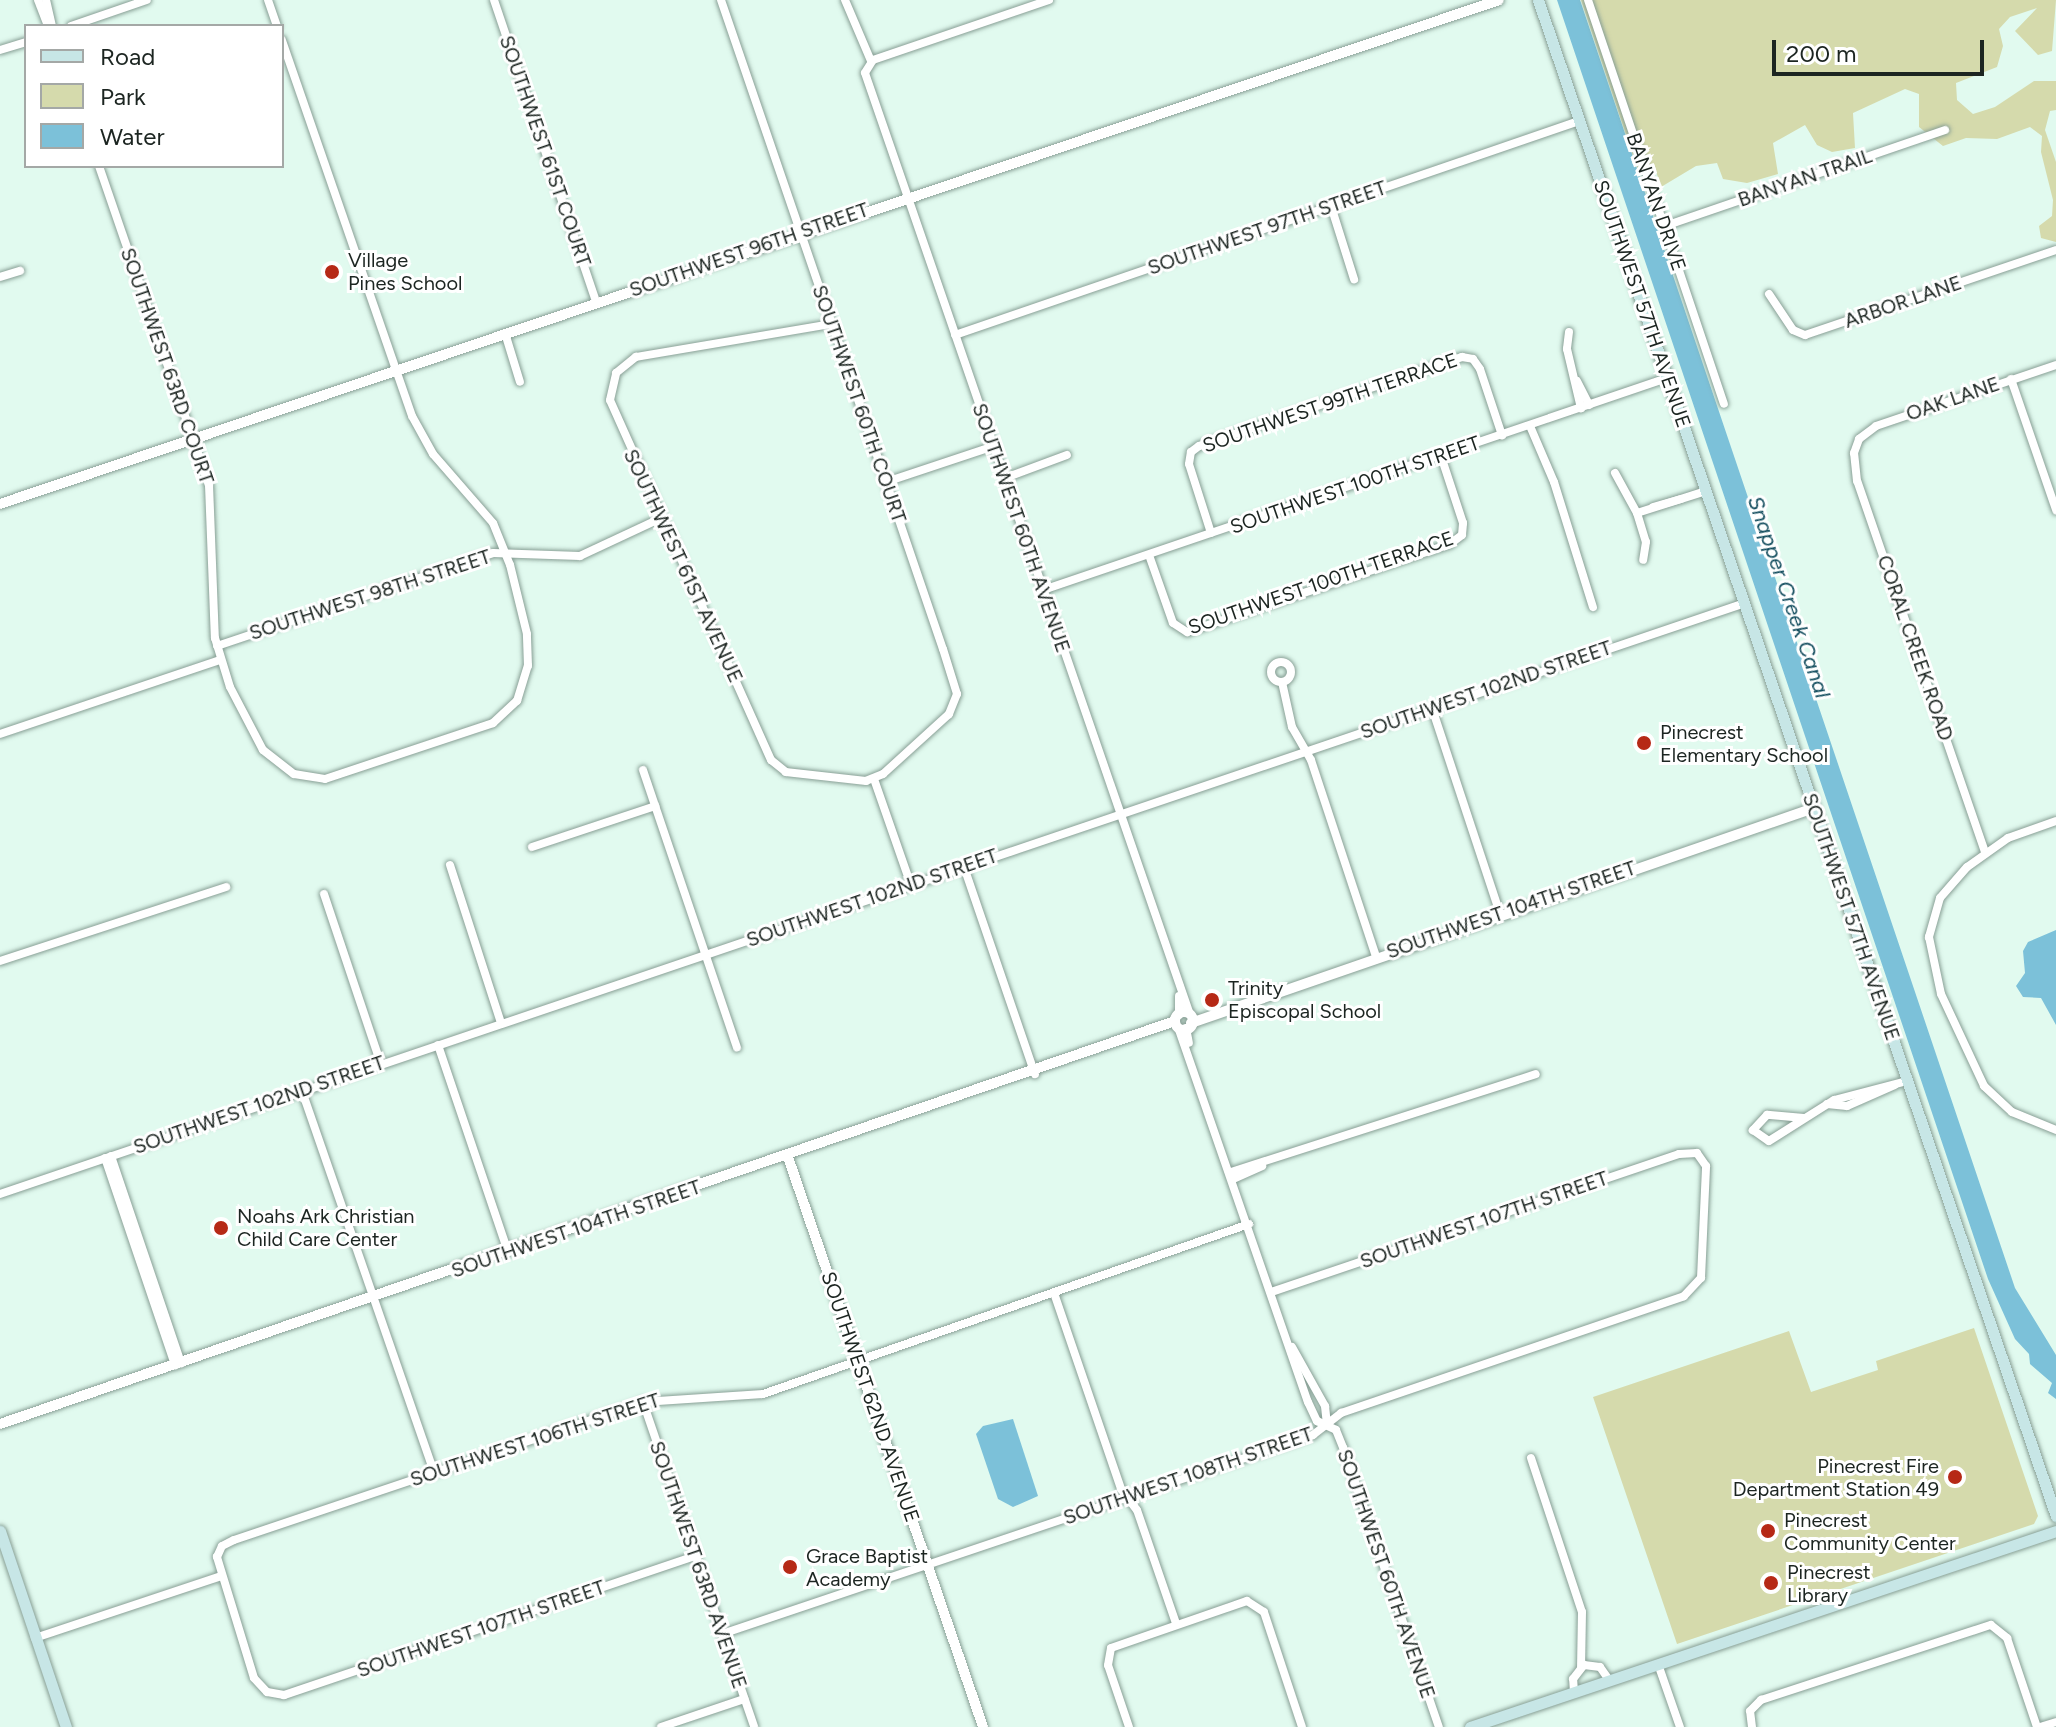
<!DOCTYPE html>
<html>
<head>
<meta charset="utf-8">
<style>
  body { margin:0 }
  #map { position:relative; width:2056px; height:1727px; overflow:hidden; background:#e1faef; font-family:Figtree,sans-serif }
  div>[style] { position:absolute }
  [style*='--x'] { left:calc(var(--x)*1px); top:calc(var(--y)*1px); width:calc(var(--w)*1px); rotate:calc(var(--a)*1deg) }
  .green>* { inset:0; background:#d5daac }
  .water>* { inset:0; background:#7cc1d9 }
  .roads { filter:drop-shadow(0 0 2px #889f95) drop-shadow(0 0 2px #889f95) }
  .minor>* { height:8px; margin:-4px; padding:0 4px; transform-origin:4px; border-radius:4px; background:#fff }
  .minor>.ring { margin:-4px; padding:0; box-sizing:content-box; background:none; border:8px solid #fff; border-radius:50% }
  .tertiary>* { height:10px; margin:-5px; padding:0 5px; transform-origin:5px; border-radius:5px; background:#fff }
  .tertiary>.ring { margin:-5px; padding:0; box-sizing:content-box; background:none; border:10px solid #fff; border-radius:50% }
  .secondary>* { height:11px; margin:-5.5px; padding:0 5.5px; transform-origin:5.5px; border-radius:5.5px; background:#c7e6e6 }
  .dots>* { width:22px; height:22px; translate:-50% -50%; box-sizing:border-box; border:4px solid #fff; border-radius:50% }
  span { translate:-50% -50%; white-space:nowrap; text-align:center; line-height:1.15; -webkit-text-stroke:6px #fff; paint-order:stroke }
  .street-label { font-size:20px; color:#1c2521 }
  .poi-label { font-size:20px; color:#1c2521 }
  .left { translate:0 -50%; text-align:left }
  .right { translate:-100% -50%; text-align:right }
  .water-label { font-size:22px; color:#144e5f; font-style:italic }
  .legend { position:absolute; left:24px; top:24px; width:260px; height:144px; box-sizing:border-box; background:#fff; border:2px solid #a4a8a6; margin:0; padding:10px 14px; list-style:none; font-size:24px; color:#1c2521 }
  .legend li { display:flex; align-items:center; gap:16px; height:40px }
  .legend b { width:40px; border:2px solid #a4a8a6 }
  .scale { position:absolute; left:1772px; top:40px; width:212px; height:36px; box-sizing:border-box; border:4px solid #1c2521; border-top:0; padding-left:10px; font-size:24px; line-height:28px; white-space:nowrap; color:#1c2521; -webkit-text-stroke:6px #fff; paint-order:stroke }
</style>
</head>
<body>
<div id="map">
  <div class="green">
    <i style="clip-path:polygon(1581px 0,2056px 0,2052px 51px,2038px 55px,2015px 31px,2037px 8px,2010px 17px,1999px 29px,2003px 46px,1997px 67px,1956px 83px,1957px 100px,1973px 114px,1995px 107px,2034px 81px,2056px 81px,2056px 110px,2050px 111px,2045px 130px,2056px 162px,2056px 242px,2041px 238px,2039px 226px,2052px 216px,2053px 200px,2041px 152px,2042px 136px,2030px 127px,1997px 139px,1966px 138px,1943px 146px,1919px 127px,1919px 94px,1905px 89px,1853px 113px,1855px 148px,1832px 152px,1817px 145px,1805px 125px,1773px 143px,1778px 174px,1747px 183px,1723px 179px,1717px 163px,1696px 166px,1661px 187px,1655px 168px,1639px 174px)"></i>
    <i style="clip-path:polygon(1974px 1328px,2038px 1516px,2034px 1524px,1677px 1644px,1593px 1397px,1789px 1331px,1811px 1392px,1878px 1370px,1876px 1361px)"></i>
  </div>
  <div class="water">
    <i style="clip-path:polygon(1557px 0,1580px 0,2015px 1288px,2056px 1355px,2056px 1399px,2048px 1393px,2052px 1383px,2030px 1364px,2029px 1354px,2015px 1339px,1988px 1279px)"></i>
    <i style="clip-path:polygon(2056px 930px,2056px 1025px,2041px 998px,2023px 997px,2016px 986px,2025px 973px,2023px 951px,2028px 942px)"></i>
    <i style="clip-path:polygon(1013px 1419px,1038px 1496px,1013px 1507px,998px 1499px,976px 1434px,983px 1426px)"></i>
  </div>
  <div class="roads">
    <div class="minor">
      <i style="--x:38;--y:0;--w:28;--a:69"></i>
      <i style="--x:46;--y:0;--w:27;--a:77"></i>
      <i style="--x:268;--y:0;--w:28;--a:71"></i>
      <i style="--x:494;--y:0;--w:319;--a:71.3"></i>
      <i style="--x:721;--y:0;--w:354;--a:71.1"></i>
      <i style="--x:836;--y:335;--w:332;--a:71.2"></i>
      <i style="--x:943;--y:649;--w:47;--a:72.7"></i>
      <i style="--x:957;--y:694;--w:22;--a:112"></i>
      <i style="--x:949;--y:714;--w:89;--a:137.7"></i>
      <i style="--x:883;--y:774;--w:18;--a:158"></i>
      <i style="--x:866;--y:781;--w:81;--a:-173.6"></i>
      <i style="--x:786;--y:772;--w:19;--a:-141"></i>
      <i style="--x:771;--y:760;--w:394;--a:-114.1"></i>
      <i style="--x:610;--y:400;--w:28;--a:-77"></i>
      <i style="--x:616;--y:373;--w:26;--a:-39"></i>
      <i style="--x:636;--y:357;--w:199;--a:-9.6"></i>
      <i style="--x:845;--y:0;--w:66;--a:66.9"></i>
      <i style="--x:1049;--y:0;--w:186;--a:161.2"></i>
      <i style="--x:873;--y:60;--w:15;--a:122"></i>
      <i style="--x:865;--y:73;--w:993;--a:70.96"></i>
      <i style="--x:1588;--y:0;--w:426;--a:71.4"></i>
      <i style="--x:71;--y:26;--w:80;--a:-18.9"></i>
      <i style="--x:0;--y:50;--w:27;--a:-17"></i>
      <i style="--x:99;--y:166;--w:337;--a:71"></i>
      <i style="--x:209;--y:485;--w:153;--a:87.8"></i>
      <i style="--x:215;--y:638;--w:51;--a:73"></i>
      <i style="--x:230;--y:687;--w:71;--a:62.4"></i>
      <i style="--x:263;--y:750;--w:39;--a:38"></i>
      <i style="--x:294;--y:774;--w:31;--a:9"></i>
      <i style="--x:325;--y:779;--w:177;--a:-18.4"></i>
      <i style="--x:493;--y:723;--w:33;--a:-43"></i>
      <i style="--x:517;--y:701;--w:37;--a:-73"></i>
      <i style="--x:528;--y:666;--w:32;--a:-92"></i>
      <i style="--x:527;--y:634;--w:71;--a:-103.8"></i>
      <i style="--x:510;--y:565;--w:45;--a:-112"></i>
      <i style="--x:493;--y:523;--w:91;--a:-131"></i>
      <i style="--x:433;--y:454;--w:43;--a:-118.9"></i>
      <i style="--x:412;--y:416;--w:398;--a:-109.1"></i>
      <i style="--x:1331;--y:206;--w:77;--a:72.5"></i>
      <i style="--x:1665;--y:226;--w:296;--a:-18.9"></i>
      <i style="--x:0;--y:277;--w:21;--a:-17"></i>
      <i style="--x:1769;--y:294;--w:43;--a:56.3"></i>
      <i style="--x:1793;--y:330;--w:13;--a:23"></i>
      <i style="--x:1805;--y:335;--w:265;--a:-18.7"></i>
      <i style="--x:1569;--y:332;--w:17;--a:97"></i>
      <i style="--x:1567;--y:349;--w:61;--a:76.7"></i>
      <i style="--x:505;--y:333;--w:51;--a:73"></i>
      <i style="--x:955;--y:335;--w:660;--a:-18.93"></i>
      <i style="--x:2011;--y:379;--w:139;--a:71"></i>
      <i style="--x:1577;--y:381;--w:27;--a:63"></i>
      <i style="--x:1530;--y:426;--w:61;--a:66.8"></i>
      <i style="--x:1554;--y:482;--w:131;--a:72.7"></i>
      <i style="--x:1615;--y:473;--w:46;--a:61.2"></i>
      <i style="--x:1637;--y:513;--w:30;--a:73"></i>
      <i style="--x:1646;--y:542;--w:18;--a:99"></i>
      <i style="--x:1005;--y:478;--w:66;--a:-20.4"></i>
      <i style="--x:886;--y:482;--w:114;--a:-18.4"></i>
      <i style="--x:1653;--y:507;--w:29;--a:-16"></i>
      <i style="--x:1637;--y:513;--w:72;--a:-17.7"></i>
      <i style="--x:1211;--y:533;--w:72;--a:-107.7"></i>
      <i style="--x:1189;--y:464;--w:12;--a:-81"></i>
      <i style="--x:1191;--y:452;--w:10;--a:-37"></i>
      <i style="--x:1199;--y:446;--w:278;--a:-18.7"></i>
      <i style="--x:1462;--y:357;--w:11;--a:10"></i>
      <i style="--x:1473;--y:359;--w:12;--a:55"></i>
      <i style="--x:1480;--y:369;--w:70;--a:71.6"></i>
      <i style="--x:1149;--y:555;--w:72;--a:70.6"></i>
      <i style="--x:1173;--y:623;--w:17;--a:33"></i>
      <i style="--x:1187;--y:632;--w:277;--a:-18.5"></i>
      <i style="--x:1450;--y:544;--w:15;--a:-37"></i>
      <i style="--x:1462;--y:535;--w:12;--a:-85"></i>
      <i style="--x:1463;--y:523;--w:71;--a:-108.2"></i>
      <i style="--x:1043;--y:590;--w:659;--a:-18.76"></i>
      <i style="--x:217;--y:646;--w:291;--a:-18.6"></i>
      <i style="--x:493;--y:553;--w:87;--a:2"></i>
      <i style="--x:580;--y:556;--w:89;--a:-25.1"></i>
      <i class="ring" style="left:1271px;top:662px;width:12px;height:12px"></i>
      <i style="--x:1282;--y:682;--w:46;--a:77.5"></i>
      <i style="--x:1292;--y:727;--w:38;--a:60"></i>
      <i style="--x:1311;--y:760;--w:206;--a:71.7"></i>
      <i style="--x:1432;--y:708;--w:217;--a:71.7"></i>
      <i style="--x:0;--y:734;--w:232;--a:-18.6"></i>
      <i style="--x:643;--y:770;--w:293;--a:71.3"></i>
      <i style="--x:874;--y:779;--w:112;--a:70.8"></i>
      <i style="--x:2056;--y:821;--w:51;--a:160.5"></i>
      <i style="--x:2008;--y:838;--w:50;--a:144.7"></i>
      <i style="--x:1967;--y:867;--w:41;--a:131.1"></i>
      <i style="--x:1940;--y:898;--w:41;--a:105.8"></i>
      <i style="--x:1929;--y:937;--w:58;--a:78.1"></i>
      <i style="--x:1941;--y:994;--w:102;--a:64.9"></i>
      <i style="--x:1984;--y:1086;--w:38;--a:43"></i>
      <i style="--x:2012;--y:1112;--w:48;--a:22.2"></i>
      <i style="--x:532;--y:847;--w:130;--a:-18.4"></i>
      <i style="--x:1985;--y:852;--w:392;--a:-109"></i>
      <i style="--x:1857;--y:481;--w:28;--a:-96"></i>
      <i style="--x:1854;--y:453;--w:15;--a:-70"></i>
      <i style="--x:1859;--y:439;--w:21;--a:-37"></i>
      <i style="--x:1876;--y:426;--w:190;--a:-18.7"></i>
      <i style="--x:450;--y:865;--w:166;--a:72.1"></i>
      <i style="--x:964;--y:867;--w:219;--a:71.1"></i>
      <i style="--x:324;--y:894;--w:179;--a:71.5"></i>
      <i style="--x:0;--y:961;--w:238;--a:-18.1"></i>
      <i style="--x:1179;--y:996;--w:19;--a:90"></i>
      <i style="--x:1186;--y:1028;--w:15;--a:79"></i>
      <i style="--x:1179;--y:1030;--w:394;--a:70.9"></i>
      <i style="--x:1308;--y:1402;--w:21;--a:65"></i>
      <i style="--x:1317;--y:1421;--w:21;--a:25"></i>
      <i style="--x:1336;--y:1430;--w:18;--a:68"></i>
      <i style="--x:1343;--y:1447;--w:296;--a:71.1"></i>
      <i style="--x:438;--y:1045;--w:219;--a:71.3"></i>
      <i style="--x:302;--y:1091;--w:404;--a:70.9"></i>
      <i style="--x:1827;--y:1104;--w:20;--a:6"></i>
      <i style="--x:1847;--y:1106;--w:52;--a:-23.6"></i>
      <i style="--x:1804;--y:1118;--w:37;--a:-175"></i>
      <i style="--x:1767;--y:1115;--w:21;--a:133"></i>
      <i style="--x:1753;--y:1130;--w:19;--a:35"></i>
      <i style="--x:1769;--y:1141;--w:77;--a:-32.2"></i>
      <i style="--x:1834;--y:1100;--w:75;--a:-14.6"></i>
      <i style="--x:111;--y:1156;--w:219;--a:71.3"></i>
      <i style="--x:105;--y:1158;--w:219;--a:71.3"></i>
      <i style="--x:1231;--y:1172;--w:320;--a:-17.8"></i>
      <i style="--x:1233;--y:1179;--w:32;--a:-24"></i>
      <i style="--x:0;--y:1194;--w:1842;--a:-18.71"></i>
      <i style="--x:1054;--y:1293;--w:207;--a:71.1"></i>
      <i style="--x:1121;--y:1489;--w:26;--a:53"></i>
      <i style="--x:1137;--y:1510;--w:120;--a:71"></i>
      <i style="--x:1292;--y:1347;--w:68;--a:60.8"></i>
      <i style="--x:1325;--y:1406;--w:18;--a:84"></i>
      <i style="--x:643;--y:1402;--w:343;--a:71.1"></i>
      <i style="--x:1531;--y:1458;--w:162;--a:71.7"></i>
      <i style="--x:1582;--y:1612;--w:55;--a:91"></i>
      <i style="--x:695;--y:1556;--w:434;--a:161.3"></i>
      <i style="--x:284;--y:1695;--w:17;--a:-170"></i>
      <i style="--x:267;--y:1692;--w:19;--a:-133"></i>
      <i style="--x:254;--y:1678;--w:127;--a:-107"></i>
      <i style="--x:217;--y:1557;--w:12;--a:-66"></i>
      <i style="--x:222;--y:1546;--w:13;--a:-27"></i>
      <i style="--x:234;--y:1540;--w:432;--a:-18.6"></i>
      <i style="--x:643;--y:1402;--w:120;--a:-3.8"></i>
      <i style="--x:763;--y:1394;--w:515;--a:-19.28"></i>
      <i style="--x:722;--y:1634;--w:624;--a:-18.61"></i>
      <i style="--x:1313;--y:1435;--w:36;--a:-38"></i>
      <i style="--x:1341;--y:1413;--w:362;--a:-18.8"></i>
      <i style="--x:1684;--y:1296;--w:25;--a:-47"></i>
      <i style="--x:1701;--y:1278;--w:112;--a:-87.4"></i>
      <i style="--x:1706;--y:1166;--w:16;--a:-125"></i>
      <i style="--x:1697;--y:1153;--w:18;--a:177"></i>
      <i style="--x:1679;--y:1154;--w:430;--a:161.3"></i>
      <i style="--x:35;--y:1638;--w:196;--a:-18.4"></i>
      <i style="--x:1658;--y:1664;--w:67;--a:70.8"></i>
      <i style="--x:1574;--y:1692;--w:13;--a:-94"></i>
      <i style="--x:1573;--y:1679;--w:18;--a:-52"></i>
      <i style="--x:1584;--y:1665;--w:16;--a:7"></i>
      <i style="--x:1600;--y:1667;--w:16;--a:55"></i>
      <i style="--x:661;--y:1727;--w:88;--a:-18.6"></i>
      <i style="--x:1129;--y:1727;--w:65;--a:-108.7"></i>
      <i style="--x:1108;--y:1665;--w:17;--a:-80"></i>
      <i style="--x:1111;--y:1648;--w:144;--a:-19.1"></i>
      <i style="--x:1247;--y:1601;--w:20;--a:33"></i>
      <i style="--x:1264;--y:1612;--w:121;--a:71.7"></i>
      <i style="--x:1752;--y:1727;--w:16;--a:-97"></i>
      <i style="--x:1750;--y:1711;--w:16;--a:-45"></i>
      <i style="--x:1761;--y:1700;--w:242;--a:-18.1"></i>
      <i style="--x:1991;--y:1625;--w:21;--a:39"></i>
      <i style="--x:2007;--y:1638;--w:94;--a:71.4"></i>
      <i style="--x:2040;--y:1727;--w:17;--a:-17"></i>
    </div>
    <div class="tertiary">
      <i style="--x:0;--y:504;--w:1581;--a:-18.58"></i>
      <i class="ring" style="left:1175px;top:1012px;width:8px;height:8px"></i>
      <i style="--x:1191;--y:1023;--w:659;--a:-19.04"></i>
      <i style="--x:788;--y:1157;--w:602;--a:71.11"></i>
      <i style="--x:0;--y:1424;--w:1242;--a:-18.93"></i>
    </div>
    <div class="secondary">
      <i style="--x:1538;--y:0;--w:1602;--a:71.14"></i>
      <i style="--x:0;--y:1531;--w:207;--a:71.4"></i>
      <i style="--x:1470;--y:1727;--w:618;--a:-18.49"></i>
    </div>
  </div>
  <div class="dots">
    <i style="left:332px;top:272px;background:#b62916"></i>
    <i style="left:1644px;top:743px;background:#b62916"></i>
    <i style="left:1212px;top:1000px;background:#b62916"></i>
    <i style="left:221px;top:1228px;background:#b62916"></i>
    <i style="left:1955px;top:1477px;background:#b62916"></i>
    <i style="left:1768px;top:1531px;background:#b62916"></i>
    <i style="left:790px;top:1567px;background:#b62916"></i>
    <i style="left:1771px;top:1583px;background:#b62916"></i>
  </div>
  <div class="street-label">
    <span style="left:545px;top:151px;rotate:71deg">SOUTHWEST 61ST COURT</span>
    <span style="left:1805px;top:178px;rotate:-19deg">BANYAN TRAIL</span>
    <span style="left:1656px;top:202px;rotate:71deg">BANYAN DRIVE</span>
    <span style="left:1267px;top:228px;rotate:-19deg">SOUTHWEST 97TH STREET</span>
    <span style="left:749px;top:250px;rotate:-19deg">SOUTHWEST 96TH STREET</span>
    <span style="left:1903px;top:302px;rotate:-19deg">ARBOR LANE</span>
    <span style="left:1642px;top:304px;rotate:71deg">SOUTHWEST 57TH AVENUE</span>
    <span style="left:167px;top:366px;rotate:71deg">SOUTHWEST 63RD COURT</span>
    <span style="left:1953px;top:399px;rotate:-19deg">OAK LANE</span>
    <span style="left:1330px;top:403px;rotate:-19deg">SOUTHWEST 99TH TERRACE</span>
    <span style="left:859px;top:404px;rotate:71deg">SOUTHWEST 60TH COURT</span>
    <span style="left:1355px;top:485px;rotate:-19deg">SOUTHWEST 100TH STREET</span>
    <span style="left:1021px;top:528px;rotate:71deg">SOUTHWEST 60TH AVENUE</span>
    <span style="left:683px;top:566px;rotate:65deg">SOUTHWEST 61ST AVENUE</span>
    <span style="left:1321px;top:583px;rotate:-19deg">SOUTHWEST 100TH TERRACE</span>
    <span style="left:370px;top:595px;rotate:-18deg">SOUTHWEST 98TH STREET</span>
    <span style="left:1915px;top:648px;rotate:71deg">CORAL CREEK ROAD</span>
    <span style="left:1486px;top:690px;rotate:-19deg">SOUTHWEST 102ND STREET</span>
    <span style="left:872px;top:898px;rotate:-19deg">SOUTHWEST 102ND STREET</span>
    <span style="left:1511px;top:910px;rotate:-19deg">SOUTHWEST 104TH STREET</span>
    <span style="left:1851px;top:917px;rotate:71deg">SOUTHWEST 57TH AVENUE</span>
    <span style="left:259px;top:1105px;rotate:-19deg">SOUTHWEST 102ND STREET</span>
    <span style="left:1484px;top:1220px;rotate:-19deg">SOUTHWEST 107TH STREET</span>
    <span style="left:576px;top:1229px;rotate:-19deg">SOUTHWEST 104TH STREET</span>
    <span style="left:870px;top:1397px;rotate:71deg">SOUTHWEST 62ND AVENUE</span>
    <span style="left:535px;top:1440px;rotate:-18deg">SOUTHWEST 106TH STREET</span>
    <span style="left:1188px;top:1476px;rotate:-19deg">SOUTHWEST 108TH STREET</span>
    <span style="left:698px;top:1565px;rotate:71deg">SOUTHWEST 63RD AVENUE</span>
    <span style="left:1386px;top:1574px;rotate:71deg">SOUTHWEST 60TH AVENUE</span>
    <span style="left:481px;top:1629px;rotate:-19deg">SOUTHWEST 107TH STREET</span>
  </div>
  <div class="poi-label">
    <span class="left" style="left:348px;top:272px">Village<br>Pines School</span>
    <span class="left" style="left:1660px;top:744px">Pinecrest<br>Elementary School</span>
    <span class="left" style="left:1228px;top:1000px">Trinity<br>Episcopal School</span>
    <span class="left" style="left:237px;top:1228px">Noahs Ark Christian<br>Child Care Center</span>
    <span class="right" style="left:1939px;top:1478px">Pinecrest Fire<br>Department Station 49</span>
    <span class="left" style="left:1784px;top:1532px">Pinecrest<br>Community Center</span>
    <span class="left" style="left:806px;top:1568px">Grace Baptist<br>Academy</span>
    <span class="left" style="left:1787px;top:1584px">Pinecrest<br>Library</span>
  </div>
  <div class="water-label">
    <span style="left:1789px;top:597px;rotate:71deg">Snapper Creek Canal</span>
  </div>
  <ul class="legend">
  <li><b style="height:10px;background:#c7e6e6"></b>Road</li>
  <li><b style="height:22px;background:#d5daac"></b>Park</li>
  <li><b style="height:22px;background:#7cc1d9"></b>Water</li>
  </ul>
  <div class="scale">200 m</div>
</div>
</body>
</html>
